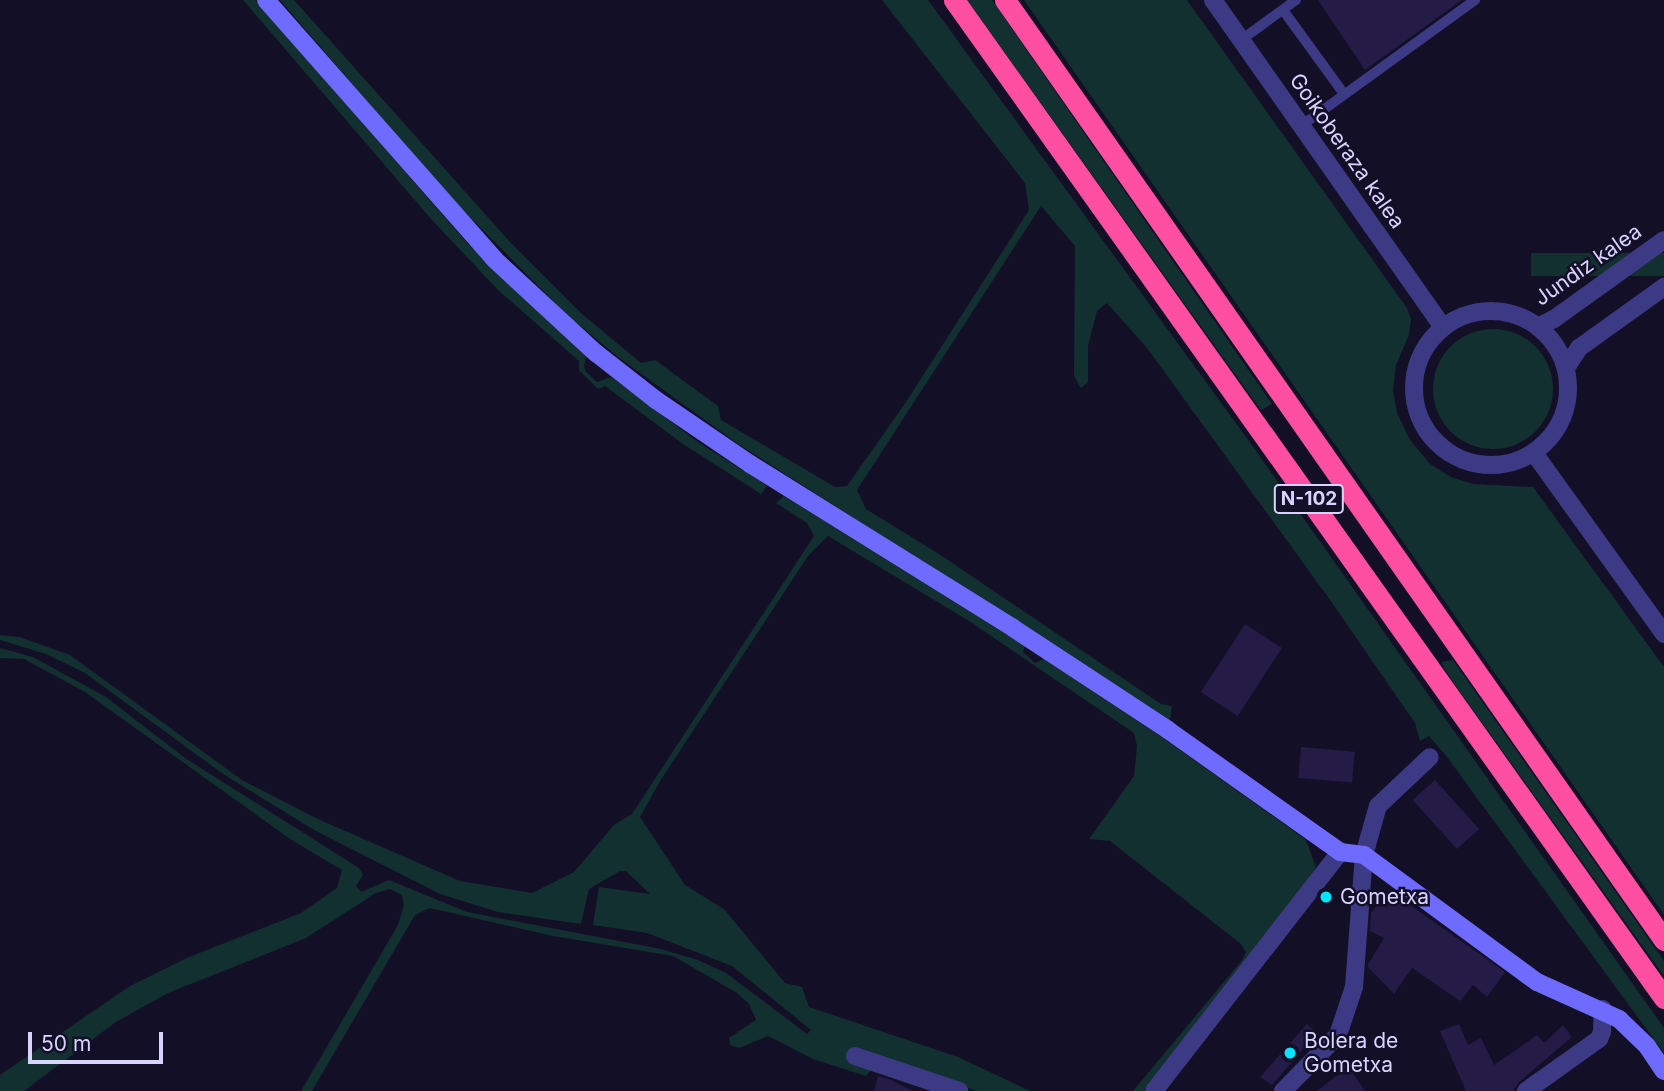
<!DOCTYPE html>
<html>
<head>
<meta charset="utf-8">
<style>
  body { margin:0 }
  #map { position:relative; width:1664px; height:1091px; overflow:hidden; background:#130f26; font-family:Inter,sans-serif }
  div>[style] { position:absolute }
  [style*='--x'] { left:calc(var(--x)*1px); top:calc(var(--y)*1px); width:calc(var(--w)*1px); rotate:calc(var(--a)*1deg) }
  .green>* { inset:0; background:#12302f; transform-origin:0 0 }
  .round { border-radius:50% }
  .building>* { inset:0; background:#241b47; transform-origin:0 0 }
  .lane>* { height:10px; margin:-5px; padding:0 5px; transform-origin:5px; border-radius:5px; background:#3d3a85 }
  .street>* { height:18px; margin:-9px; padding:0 9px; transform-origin:9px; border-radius:9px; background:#3d3a85 }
  .street>.ring { margin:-9px; padding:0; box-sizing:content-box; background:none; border:18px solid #3d3a85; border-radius:50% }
  .secondary>* { height:18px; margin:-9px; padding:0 9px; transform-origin:9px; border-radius:9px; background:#6f6bff }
  .highway>* { height:21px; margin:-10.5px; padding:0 10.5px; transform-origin:10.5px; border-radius:10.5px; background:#ff4fa3 }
  .dots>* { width:19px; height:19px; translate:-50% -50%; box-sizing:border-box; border:4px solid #130f26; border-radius:50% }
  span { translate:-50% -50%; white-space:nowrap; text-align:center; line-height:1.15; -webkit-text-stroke:5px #130f26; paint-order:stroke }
  .shield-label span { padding:2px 5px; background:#130f26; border:2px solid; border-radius:5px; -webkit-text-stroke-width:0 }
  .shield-label { font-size:19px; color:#d9d4ff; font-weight:700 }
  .street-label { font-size:21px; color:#d9d4ff }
  .poi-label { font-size:21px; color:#d9d4ff }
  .left { translate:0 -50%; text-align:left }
  .scale { position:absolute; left:28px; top:1032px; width:135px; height:32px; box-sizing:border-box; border:4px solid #d9d4ff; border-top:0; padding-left:9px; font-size:21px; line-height:24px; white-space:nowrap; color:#d9d4ff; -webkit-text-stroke:5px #130f26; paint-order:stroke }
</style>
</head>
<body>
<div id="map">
  <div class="green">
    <i style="clip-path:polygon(243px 0,255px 0,467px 243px,586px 356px,584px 367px,586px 372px,597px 382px,611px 377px,698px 442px,767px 486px,761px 494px,683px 444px,605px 386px,598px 389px,579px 370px,579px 361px,498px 290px,431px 219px)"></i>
    <i style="clip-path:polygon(280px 0,294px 0,511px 243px,582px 314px,641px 363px,655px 360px,718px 406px,721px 420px,835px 487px,847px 486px,906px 402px,1029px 210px,1025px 183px,882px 0,928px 0,1246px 437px,1664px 1028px,1664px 1053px,1447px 757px,1429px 736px,1420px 741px,1415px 723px,1328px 597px,1147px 348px,1107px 303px,1097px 311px,1088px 346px,1088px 382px,1081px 388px,1074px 376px,1075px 246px,1041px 206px,857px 490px,866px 509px,939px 554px,1161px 704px,1172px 706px,1170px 720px,738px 444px,618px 357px,566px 314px,448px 195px)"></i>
    <i style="clip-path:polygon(967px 0,992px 0,1272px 404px,1261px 410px)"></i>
    <i style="clip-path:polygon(1024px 0,1187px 0,1407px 308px,1411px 319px,1409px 335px,1396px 365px,1393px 390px,1397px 413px,1410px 440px,1430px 464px,1451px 477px,1473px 484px,1533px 487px,1664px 667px,1664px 915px)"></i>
    <i style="left:1664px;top:253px;width:23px;height:133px;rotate:90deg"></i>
    <i class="round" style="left:1433px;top:329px;width:120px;height:120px"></i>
    <i style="clip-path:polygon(784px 496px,1025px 646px,1023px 652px,1035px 663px,1044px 659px,1163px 738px,1306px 840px,1316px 867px,1306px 889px,1143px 1091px,1133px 1091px,1243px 959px,1246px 952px,1241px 944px,1110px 841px,1089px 839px,1134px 776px,1137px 746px,1134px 733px,969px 621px,828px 536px,808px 556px,660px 781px,640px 817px,685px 885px,725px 910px,785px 983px,802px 987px,809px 1007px,958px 1057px,1030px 1091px,977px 1091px,882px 1058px,866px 1076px,813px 1059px,768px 1036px,739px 1048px,730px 1045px,729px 1038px,756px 1020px,749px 1004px,737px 993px,673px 956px,553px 936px,430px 908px,415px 915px,312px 1091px,301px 1091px,398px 925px,404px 905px,402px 895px,390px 889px,376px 893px,306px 938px,168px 993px,116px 1022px,24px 1091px,0 1091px,0 1075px,130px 986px,189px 957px,301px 913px,337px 888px,342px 870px,290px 839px,85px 692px,24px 659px,0 658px,0 648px,33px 657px,106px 697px,185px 758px,359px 868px,363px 875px,356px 886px,361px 892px,389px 880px,467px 912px,661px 949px,698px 960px,726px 973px,807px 1034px,811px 1030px,732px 966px,647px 933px,593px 925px,599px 887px,650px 894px,626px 871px,620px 871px,589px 889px,581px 924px,498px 912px,440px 894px,314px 830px,223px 774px,85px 673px,46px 654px,0 640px,0 635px,20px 637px,70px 655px,242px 780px,320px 820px,460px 881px,532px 893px,574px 872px,614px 825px,632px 814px,814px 536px,807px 523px,776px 503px)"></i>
    <i style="clip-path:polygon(1453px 660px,1664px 961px,1664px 976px,1451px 679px,1441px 662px)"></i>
  </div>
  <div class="building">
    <i style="clip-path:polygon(1318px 0,1462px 0,1365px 70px)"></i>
    <i style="left:1245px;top:624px;width:44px;height:81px;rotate:33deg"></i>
    <i style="left:1301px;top:747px;width:54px;height:31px;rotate:5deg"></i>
    <i style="left:1435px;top:780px;width:66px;height:30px;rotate:48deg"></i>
    <i style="clip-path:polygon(1389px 890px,1505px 972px,1487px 997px,1473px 985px,1460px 1001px,1412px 968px,1394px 994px,1367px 966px,1384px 938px,1370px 931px,1371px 913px)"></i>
    <i style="clip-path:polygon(1307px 1024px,1321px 1036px,1307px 1050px,1304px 1048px,1272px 1085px,1260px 1077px)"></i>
    <i style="clip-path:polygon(1459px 1024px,1468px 1045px,1481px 1038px,1494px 1065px,1537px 1035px,1544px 1043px,1563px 1025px,1572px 1037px,1519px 1082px,1513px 1091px,1466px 1091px,1440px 1031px)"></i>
    <i style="clip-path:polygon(1348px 1066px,1365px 1091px,1317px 1091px,1339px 1074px)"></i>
    <i style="clip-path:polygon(878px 1076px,889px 1079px,913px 1091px,874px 1091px)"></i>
  </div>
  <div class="lane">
    <i style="--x:1283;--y:10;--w:104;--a:54"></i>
    <i style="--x:1241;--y:40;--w:68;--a:-36"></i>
    <i style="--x:1301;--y:126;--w:215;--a:-35.9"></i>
  </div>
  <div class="street">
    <i style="--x:1213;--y:0;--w:400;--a:54.9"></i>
    <i class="ring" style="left:1414px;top:311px;width:136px;height:136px"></i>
    <i style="--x:1538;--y:327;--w:18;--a:-27"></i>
    <i style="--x:1554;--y:319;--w:135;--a:-35.7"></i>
    <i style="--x:1566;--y:368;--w:24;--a:-57"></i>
    <i style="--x:1579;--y:348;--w:105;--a:-35.7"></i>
    <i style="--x:1534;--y:453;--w:223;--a:54.3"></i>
    <i style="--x:855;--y:1056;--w:110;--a:18.6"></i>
    <i style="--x:1154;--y:1091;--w:303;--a:-52.1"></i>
    <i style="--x:1283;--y:1091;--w:78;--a:-45.5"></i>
    <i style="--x:1338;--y:1035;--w:51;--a:-71.6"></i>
    <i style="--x:1354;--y:987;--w:132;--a:-85.7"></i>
    <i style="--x:1364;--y:855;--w:51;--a:-74.1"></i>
    <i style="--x:1378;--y:806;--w:71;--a:-43.3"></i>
    <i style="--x:1526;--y:1091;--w:90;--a:-35.5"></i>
    <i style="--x:1599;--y:1039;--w:8;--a:-67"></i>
    <i style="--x:1602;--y:1032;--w:23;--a:-88"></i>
  </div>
  <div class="secondary">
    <i style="--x:266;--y:0;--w:345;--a:48.6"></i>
    <i style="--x:494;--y:259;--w:139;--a:42.7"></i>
    <i style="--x:596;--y:353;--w:76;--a:38.1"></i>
    <i style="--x:656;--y:400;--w:114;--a:34.2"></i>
    <i style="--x:750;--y:464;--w:310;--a:31.9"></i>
    <i style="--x:1013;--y:628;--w:186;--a:33.3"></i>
    <i style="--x:1168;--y:730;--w:211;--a:35.3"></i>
    <i style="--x:1340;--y:852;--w:24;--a:7"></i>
    <i style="--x:1364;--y:855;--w:215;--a:36.3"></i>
    <i style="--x:1537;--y:982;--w:90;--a:24.3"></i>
    <i style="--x:1619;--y:1019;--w:39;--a:44"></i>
    <i style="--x:1647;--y:1046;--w:30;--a:56"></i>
  </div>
  <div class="highway">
    <i style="--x:954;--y:0;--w:1225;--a:54.57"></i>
    <i style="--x:1005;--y:0;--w:1148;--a:54.97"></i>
  </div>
  <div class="dots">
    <i style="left:1326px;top:897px;background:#00e5ff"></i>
    <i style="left:1290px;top:1053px;background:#00e5ff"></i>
  </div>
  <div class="shield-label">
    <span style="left:1309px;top:499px">N-102</span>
  </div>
  <div class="street-label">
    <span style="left:1347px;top:151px;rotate:55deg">Goikoberaza kalea</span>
    <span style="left:1588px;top:265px;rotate:-35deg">Jundiz kalea</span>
  </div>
  <div class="poi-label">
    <span class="left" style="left:1340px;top:897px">Gometxa</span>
    <span class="left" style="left:1304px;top:1053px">Bolera de<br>Gometxa</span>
  </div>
  <div class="scale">50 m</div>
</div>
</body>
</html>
